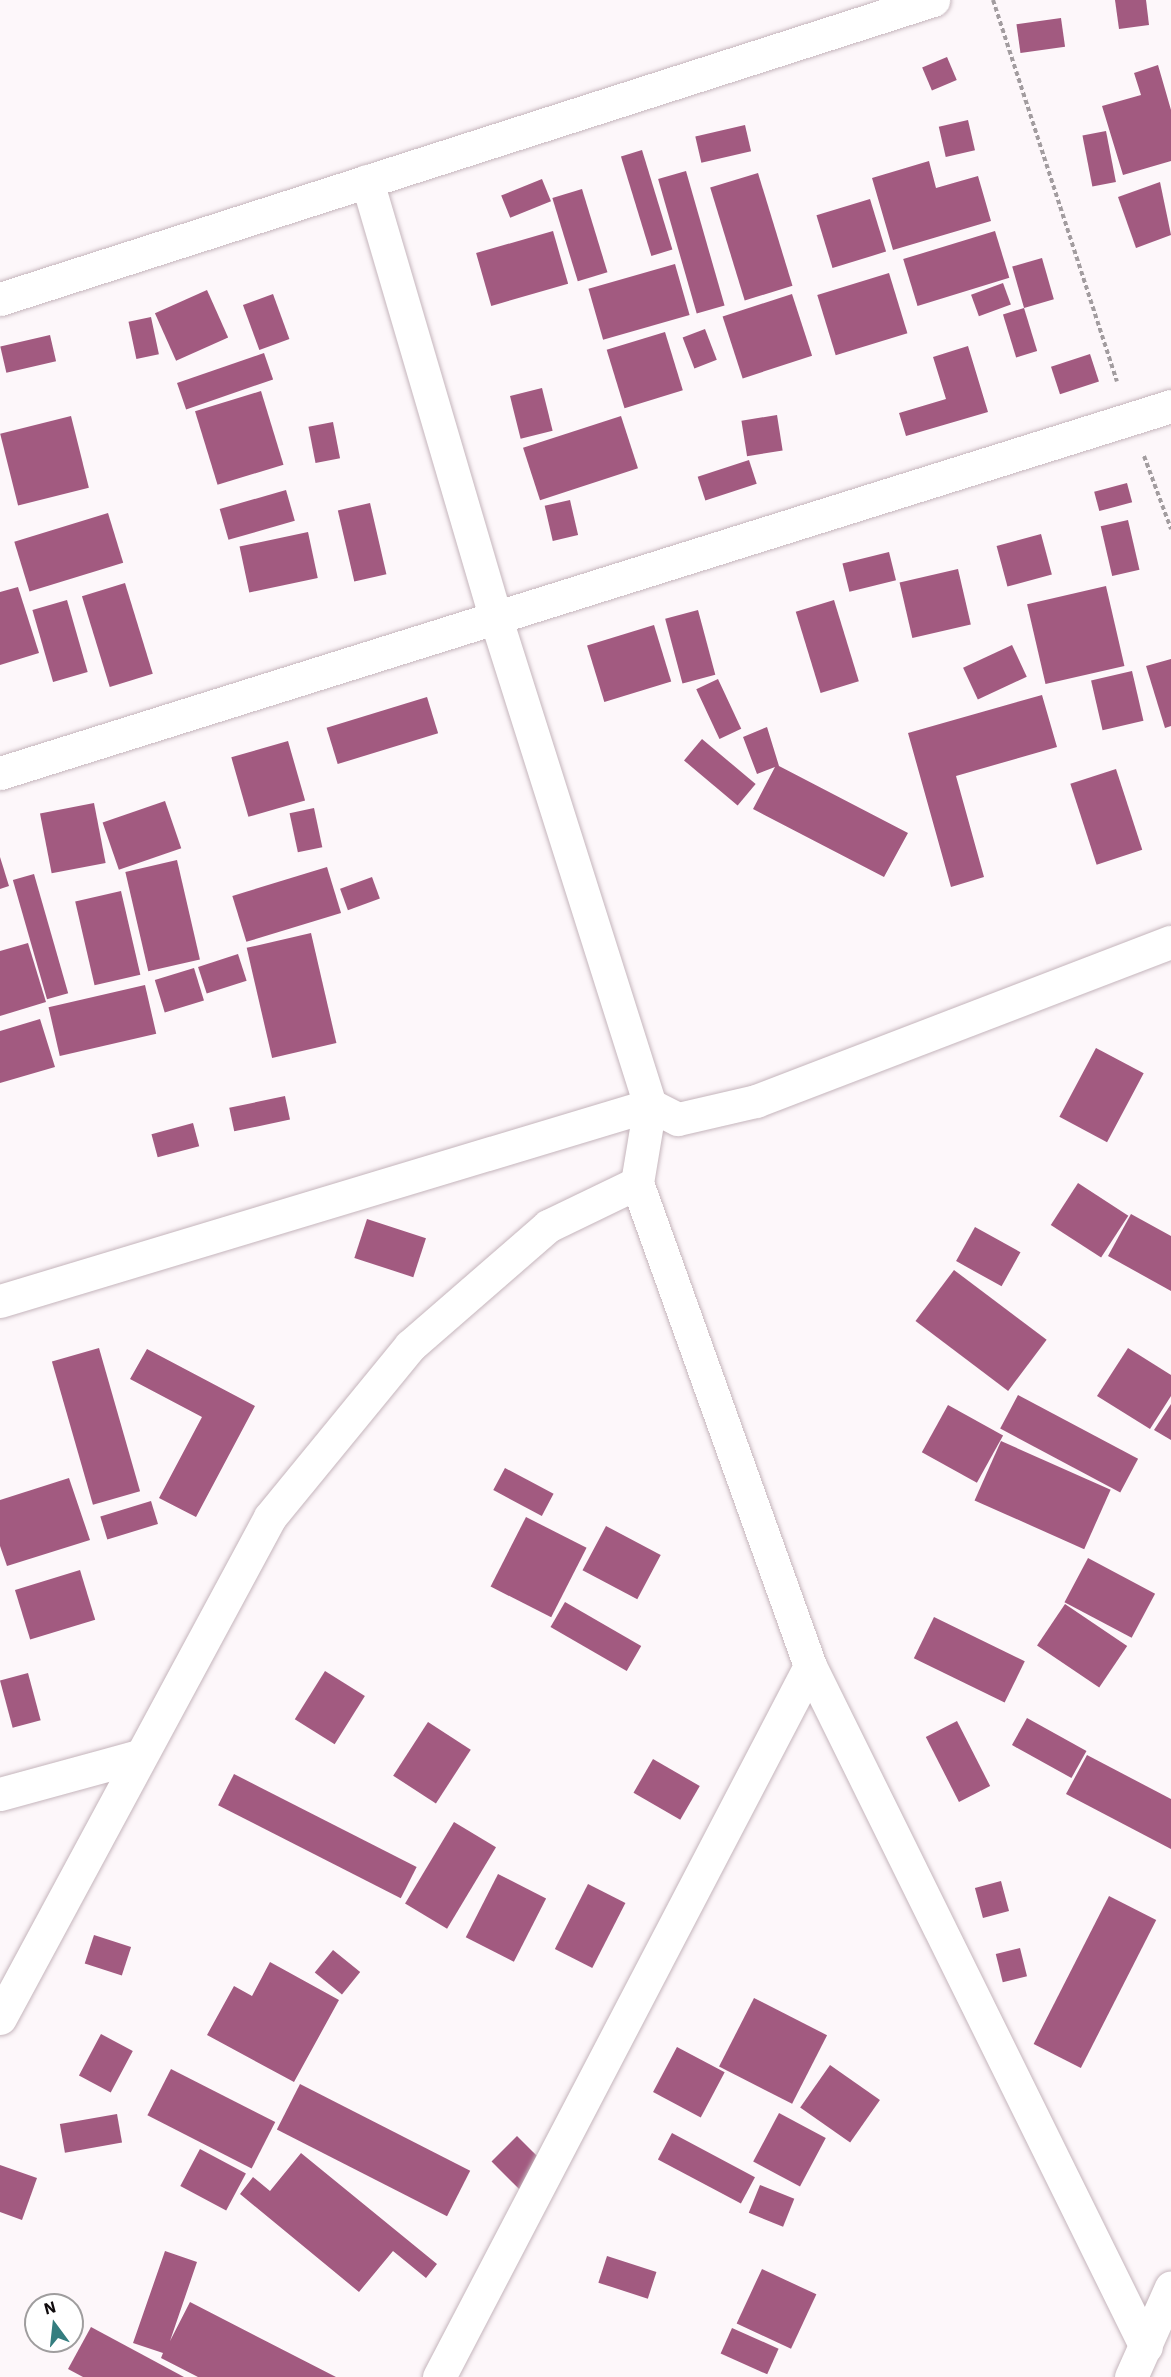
<!DOCTYPE html>
<html>
<head>
<meta charset="utf-8">
<style>
  body { margin:0 }
  #map { position:relative; width:1171px; height:2377px; overflow:hidden; background:#fdf7fa; font-family:"IBM Plex Sans",sans-serif }
  div>[style] { position:absolute }
  [style*='--x'] { left:calc(var(--x)*1px); top:calc(var(--y)*1px); width:calc(var(--w)*1px); rotate:calc(var(--a)*1deg) }
  .building>* { inset:0; background:#a25a80; transform-origin:0 0 }
  .path>* { height:4px; margin-top:-2px; transform-origin:0; background:repeating-linear-gradient(90deg,#a29c9f 0 4.5px,transparent 0 7.5px) }
  .roads { filter:drop-shadow(0 0 2px #c5b5bc) drop-shadow(0 0 2px #c5b5bc) }
  .minor>* { height:33px; margin:-16.5px; padding:0 16.5px; transform-origin:16.5px; border-radius:16.5px; background:#fff }
  span { translate:-50% -50%; white-space:nowrap; text-align:center; line-height:1.15; -webkit-text-stroke:6px #fff; paint-order:stroke }
  .north { position:absolute; left:24px; top:2293px; width:60px; height:60px; box-sizing:border-box; background:#fff; border:2px solid #9f9d9e; border-radius:50%; rotate:345deg; font-size:16px; font-weight:700; line-height:24px; text-align:center; color:#0f0a0c }
  .north::after { content:''; display:block; margin:auto; width:21px; height:27px; background:#347d7f; clip-path:polygon(50% 0,100% 100%,50% 72%,0 100%) }
</style>
</head>
<body>
<div id="map">
  <div class="building">
    <i style="clip-path:polygon(1115px 0,1146px 0,1149px 25px,1119px 29px)"></i>
    <i style="left:1061px;top:18px;width:29px;height:45px;rotate:82deg"></i>
    <i style="left:947px;top:57px;width:25px;height:27px;rotate:67deg"></i>
    <i style="clip-path:polygon(1158px 65px,1171px 110px,1171px 161px,1123px 175px,1102px 106px,1141px 95px,1134px 73px)"></i>
    <i style="left:968px;top:120px;width:31px;height:30px;rotate:77deg"></i>
    <i style="left:745px;top:125px;width:27px;height:51px;rotate:77deg"></i>
    <i style="left:1106px;top:131px;width:52px;height:24px;rotate:79deg"></i>
    <i style="left:642px;top:150px;width:104px;height:22px;rotate:73deg"></i>
    <i style="clip-path:polygon(929px 161px,936px 188px,978px 176px,991px 221px,893px 250px,872px 178px)"></i>
    <i style="left:686px;top:171px;width:140px;height:29px;rotate:74deg"></i>
    <i style="left:758px;top:173px;width:118px;height:50px;rotate:73deg"></i>
    <i style="left:542px;top:179px;width:24px;height:44px;rotate:68deg"></i>
    <i style="clip-path:polygon(1160px 182px,1171px 235px,1136px 248px,1118px 197px)"></i>
    <i style="left:582px;top:189px;width:87px;height:31px;rotate:73deg"></i>
    <i style="left:870px;top:199px;width:55px;height:56px;rotate:73deg"></i>
    <i style="left:553px;top:231px;width:55px;height:80px;rotate:74deg"></i>
    <i style="left:995px;top:231px;width:49px;height:96px;rotate:73deg"></i>
    <i style="left:1042px;top:258px;width:43px;height:31px;rotate:74deg"></i>
    <i style="left:675px;top:264px;width:53px;height:90px;rotate:74deg"></i>
    <i style="left:889px;top:273px;width:63px;height:75px;rotate:73deg"></i>
    <i style="left:1003px;top:283px;width:23px;height:34px;rotate:70deg"></i>
    <i style="left:207px;top:290px;width:52px;height:57px;rotate:66deg"></i>
    <i style="left:273px;top:294px;width:48px;height:32px;rotate:70deg"></i>
    <i style="left:792px;top:294px;width:65px;height:73px;rotate:72deg"></i>
    <i style="left:1024px;top:308px;width:45px;height:22px;rotate:73deg"></i>
    <i style="left:151px;top:317px;width:38px;height:23px;rotate:78deg"></i>
    <i style="left:705px;top:329px;width:33px;height:24px;rotate:69deg"></i>
    <i style="left:665px;top:332px;width:61px;height:61px;rotate:73deg"></i>
    <i style="left:50px;top:335px;width:27px;height:51px;rotate:77deg"></i>
    <i style="clip-path:polygon(968px 346px,988px 412px,906px 436px,899px 413px,946px 399px,933px 357px)"></i>
    <i style="left:264px;top:353px;width:28px;height:92px;rotate:71deg"></i>
    <i style="left:1090px;top:354px;width:29px;height:41px;rotate:72deg"></i>
    <i style="left:542px;top:388px;width:44px;height:33px;rotate:76deg"></i>
    <i style="left:261px;top:391px;width:77px;height:69px;rotate:73deg"></i>
    <i style="left:777px;top:415px;width:36px;height:36px;rotate:81deg"></i>
    <i style="left:71px;top:416px;width:74px;height:73px;rotate:76deg"></i>
    <i style="left:621px;top:416px;width:55px;height:103px;rotate:72deg"></i>
    <i style="left:333px;top:422px;width:37px;height:25px;rotate:79deg"></i>
    <i style="left:749px;top:460px;width:25px;height:54px;rotate:72deg"></i>
    <i style="left:1127px;top:483px;width:20px;height:34px;rotate:75deg"></i>
    <i style="left:286px;top:490px;width:32px;height:69px;rotate:74deg"></i>
    <i style="left:570px;top:500px;width:36px;height:26px;rotate:77deg"></i>
    <i style="left:370px;top:503px;width:73px;height:33px;rotate:77deg"></i>
    <i style="left:108px;top:513px;width:52px;height:98px;rotate:73deg"></i>
    <i style="left:1128px;top:520px;width:51px;height:28px;rotate:77deg"></i>
    <i style="left:308px;top:532px;width:47px;height:70px;rotate:78deg"></i>
    <i style="left:1041px;top:534px;width:42px;height:46px;rotate:75deg"></i>
    <i style="left:889px;top:552px;width:29px;height:48px;rotate:76deg"></i>
    <i style="left:958px;top:569px;width:57px;height:60px;rotate:77deg"></i>
    <i style="left:125px;top:583px;width:95px;height:45px;rotate:73deg"></i>
    <i style="left:1106px;top:586px;width:82px;height:81px;rotate:77deg"></i>
    <i style="clip-path:polygon(18px 587px,39px 653px,0 665px,0 592px)"></i>
    <i style="left:67px;top:600px;width:75px;height:36px;rotate:74deg"></i>
    <i style="left:834px;top:600px;width:85px;height:40px;rotate:73deg"></i>
    <i style="left:698px;top:610px;width:67px;height:34px;rotate:75deg"></i>
    <i style="left:654px;top:625px;width:59px;height:70px;rotate:73deg"></i>
    <i style="left:1012px;top:645px;width:35px;height:54px;rotate:65deg"></i>
    <i style="clip-path:polygon(1171px 659px,1171px 726px,1165px 728px,1146px 666px)"></i>
    <i style="left:1132px;top:671px;width:51px;height:42px;rotate:77deg"></i>
    <i style="left:718px;top:679px;width:55px;height:24px;rotate:65deg"></i>
    <i style="clip-path:polygon(1042px 695px,1057px 747px,956px 776px,984px 877px,951px 887px,908px 733px)"></i>
    <i style="left:427px;top:697px;width:38px;height:105px;rotate:73deg"></i>
    <i style="clip-path:polygon(767px 727px,779px 766px,908px 833px,884px 877px,753px 809px,775px 767px,757px 774px,743px 737px)"></i>
    <i style="left:702px;top:739px;width:70px;height:28px;rotate:40deg"></i>
    <i style="left:288px;top:741px;width:62px;height:59px;rotate:74deg"></i>
    <i style="left:1116px;top:769px;width:85px;height:48px;rotate:72deg"></i>
    <i style="left:165px;top:801px;width:50px;height:66px;rotate:71deg"></i>
    <i style="left:94px;top:803px;width:61px;height:55px;rotate:79deg"></i>
    <i style="left:314px;top:808px;width:40px;height:25px;rotate:78deg"></i>
    <i style="clip-path:polygon(0 857px,9px 886px,0 889px)"></i>
    <i style="left:177px;top:860px;width:102px;height:53px;rotate:77deg"></i>
    <i style="left:327px;top:867px;width:48px;height:99px;rotate:73deg"></i>
    <i style="left:34px;top:874px;width:124px;height:22px;rotate:74deg"></i>
    <i style="left:372px;top:877px;width:23px;height:34px;rotate:70deg"></i>
    <i style="left:121px;top:891px;width:86px;height:47px;rotate:77deg"></i>
    <i style="left:311px;top:933px;width:113px;height:66px;rotate:77deg"></i>
    <i style="clip-path:polygon(28px 943px,46px 1002px,0 1016px,0 951px)"></i>
    <i style="left:238px;top:954px;width:28px;height:42px;rotate:72deg"></i>
    <i style="left:194px;top:968px;width:34px;height:41px;rotate:73deg"></i>
    <i style="left:145px;top:985px;width:50px;height:99px;rotate:77deg"></i>
    <i style="clip-path:polygon(40px 1019px,55px 1067px,0 1083px,0 1031px)"></i>
    <i style="left:1096px;top:1048px;width:54px;height:78px;rotate:28deg"></i>
    <i style="left:285px;top:1096px;width:24px;height:57px;rotate:78deg"></i>
    <i style="left:193px;top:1123px;width:24px;height:43px;rotate:75deg"></i>
    <i style="left:1078px;top:1183px;width:60px;height:50px;rotate:33deg"></i>
    <i style="clip-path:polygon(1131px 1214px,1171px 1236px,1171px 1291px,1108px 1256px)"></i>
    <i style="left:367px;top:1219px;width:62px;height:41px;rotate:18deg"></i>
    <i style="left:975px;top:1227px;width:52px;height:39px;rotate:29deg"></i>
    <i style="left:954px;top:1270px;width:116px;height:64px;rotate:37deg"></i>
    <i style="left:99px;top:1348px;width:149px;height:49px;rotate:74deg"></i>
    <i style="clip-path:polygon(1128px 1348px,1171px 1375px,1171px 1396px,1150px 1429px,1097px 1396px)"></i>
    <i style="clip-path:polygon(147px 1349px,255px 1406px,196px 1517px,159px 1498px,202px 1417px,130px 1379px)"></i>
    <i style="left:1018px;top:1395px;width:136px;height:38px;rotate:28deg"></i>
    <i style="clip-path:polygon(1171px 1404px,1171px 1440px,1154px 1430px)"></i>
    <i style="left:948px;top:1405px;width:63px;height:54px;rotate:29deg"></i>
    <i style="left:1001px;top:1441px;width:120px;height:65px;rotate:24deg"></i>
    <i style="left:505px;top:1468px;width:55px;height:25px;rotate:28deg"></i>
    <i style="clip-path:polygon(69px 1478px,90px 1540px,7px 1566px,0 1546px,0 1500px)"></i>
    <i style="left:151px;top:1501px;width:24px;height:53px;rotate:73deg"></i>
    <i style="left:526px;top:1517px;width:68px;height:78px;rotate:27deg"></i>
    <i style="left:606px;top:1526px;width:62px;height:50px;rotate:28deg"></i>
    <i style="left:1088px;top:1558px;width:76px;height:50px;rotate:28deg"></i>
    <i style="left:80px;top:1570px;width:52px;height:68px;rotate:73deg"></i>
    <i style="left:565px;top:1602px;width:88px;height:29px;rotate:30deg"></i>
    <i style="left:1065px;top:1604px;width:75px;height:50px;rotate:34deg"></i>
    <i style="left:934px;top:1617px;width:101px;height:46px;rotate:26deg"></i>
    <i style="left:325px;top:1671px;width:47px;height:57px;rotate:32deg"></i>
    <i style="left:28px;top:1673px;width:49px;height:29px;rotate:75deg"></i>
    <i style="left:1027px;top:1718px;width:68px;height:31px;rotate:29deg"></i>
    <i style="left:957px;top:1721px;width:73px;height:35px;rotate:63deg"></i>
    <i style="left:428px;top:1722px;width:51px;height:64px;rotate:33deg"></i>
    <i style="clip-path:polygon(1087px 1755px,1171px 1799px,1171px 1849px,1066px 1794px)"></i>
    <i style="left:653px;top:1759px;width:54px;height:39px;rotate:30deg"></i>
    <i style="left:234px;top:1774px;width:205px;height:35px;rotate:27deg"></i>
    <i style="left:454px;top:1822px;width:49px;height:95px;rotate:31deg"></i>
    <i style="left:498px;top:1874px;width:54px;height:71px;rotate:27deg"></i>
    <i style="left:1001px;top:1881px;width:31px;height:27px;rotate:75deg"></i>
    <i style="left:588px;top:1884px;width:42px;height:73px;rotate:27deg"></i>
    <i style="left:1109px;top:1896px;width:53px;height:166px;rotate:27deg"></i>
    <i style="left:94px;top:1935px;width:39px;height:30px;rotate:18deg"></i>
    <i style="left:1020px;top:1948px;width:29px;height:25px;rotate:76deg"></i>
    <i style="left:333px;top:1950px;width:35px;height:29px;rotate:39deg"></i>
    <i style="clip-path:polygon(270px 1962px,339px 2000px,294px 2082px,207px 2035px,234px 1986px,252px 1996px)"></i>
    <i style="left:754px;top:1998px;width:82px;height:77px;rotate:27deg"></i>
    <i style="left:101px;top:2034px;width:36px;height:47px;rotate:28deg"></i>
    <i style="left:677px;top:2047px;width:54px;height:51px;rotate:28deg"></i>
    <i style="left:830px;top:2065px;width:61px;height:52px;rotate:35deg"></i>
    <i style="left:171px;top:2069px;width:117px;height:52px;rotate:27deg"></i>
    <i style="left:300px;top:2084px;width:191px;height:51px;rotate:27deg"></i>
    <i style="left:779px;top:2113px;width:53px;height:55px;rotate:28deg"></i>
    <i style="left:117px;top:2114px;width:29px;height:58px;rotate:80deg"></i>
    <i style="left:672px;top:2133px;width:94px;height:30px;rotate:28deg"></i>
    <i style="left:517px;top:2136px;width:45px;height:36px;rotate:45deg"></i>
    <i style="left:200px;top:2149px;width:52px;height:42px;rotate:28deg"></i>
    <i style="clip-path:polygon(301px 2153px,437px 2264px,426px 2278px,393px 2251px,359px 2292px,240px 2194px,253px 2177px,270px 2191px)"></i>
    <i style="clip-path:polygon(0 2165px,37px 2178px,22px 2220px,0 2212px)"></i>
    <i style="left:760px;top:2185px;width:37px;height:30px;rotate:22deg"></i>
    <i style="clip-path:polygon(165px 2251px,197px 2262px,170px 2341px,190px 2302px,336px 2377px,198px 2377px,161px 2358px,163px 2353px,133px 2343px)"></i>
    <i style="left:607px;top:2256px;width:52px;height:28px;rotate:18deg"></i>
    <i style="left:762px;top:2269px;width:60px;height:60px;rotate:25deg"></i>
    <i style="clip-path:polygon(91px 2327px,184px 2377px,83px 2377px,68px 2369px)"></i>
    <i style="left:732px;top:2328px;width:51px;height:28px;rotate:24deg"></i>
  </div>
  <div class="path">
    <i style="--x:993;--y:0;--w:401;--a:72"></i>
    <i style="--x:1144;--y:456;--w:78;--a:69.7"></i>
  </div>
  <div class="roads">
    <div class="minor">
      <i style="--x:367;--y:181;--w:457;--a:73.6"></i>
      <i style="--x:496;--y:619;--w:510;--a:72.42"></i>
      <i style="--x:650;--y:1105;--w:79;--a:99.5"></i>
      <i style="--x:637;--y:1183;--w:513;--a:70.29"></i>
      <i style="--x:810;--y:1666;--w:759;--a:63.74"></i>
      <i style="--x:0;--y:299;--w:980;--a:-17.77"></i>
      <i style="--x:0;--y:773;--w:1227;--a:-17.4"></i>
      <i style="--x:0;--y:1301;--w:679;--a:-16.78"></i>
      <i style="--x:650;--y:1105;--w:31;--a:27"></i>
      <i style="--x:678;--y:1119;--w:80;--a:-13"></i>
      <i style="--x:756;--y:1101;--w:444;--a:-21"></i>
      <i style="--x:0;--y:1794;--w:144;--a:-15.3"></i>
      <i style="--x:0;--y:2018;--w:569;--a:-61.68"></i>
      <i style="--x:270;--y:1517;--w:221;--a:-50.7"></i>
      <i style="--x:410;--y:1346;--w:183;--a:-41"></i>
      <i style="--x:548;--y:1226;--w:99;--a:-25.8"></i>
      <i style="--x:439;--y:2377;--w:802;--a:-62.44"></i>
      <i style="--x:1131;--y:2377;--w:98;--a:-66"></i>
    </div>
  </div>
  <div class="north">N</div>
</div>
</body>
</html>
